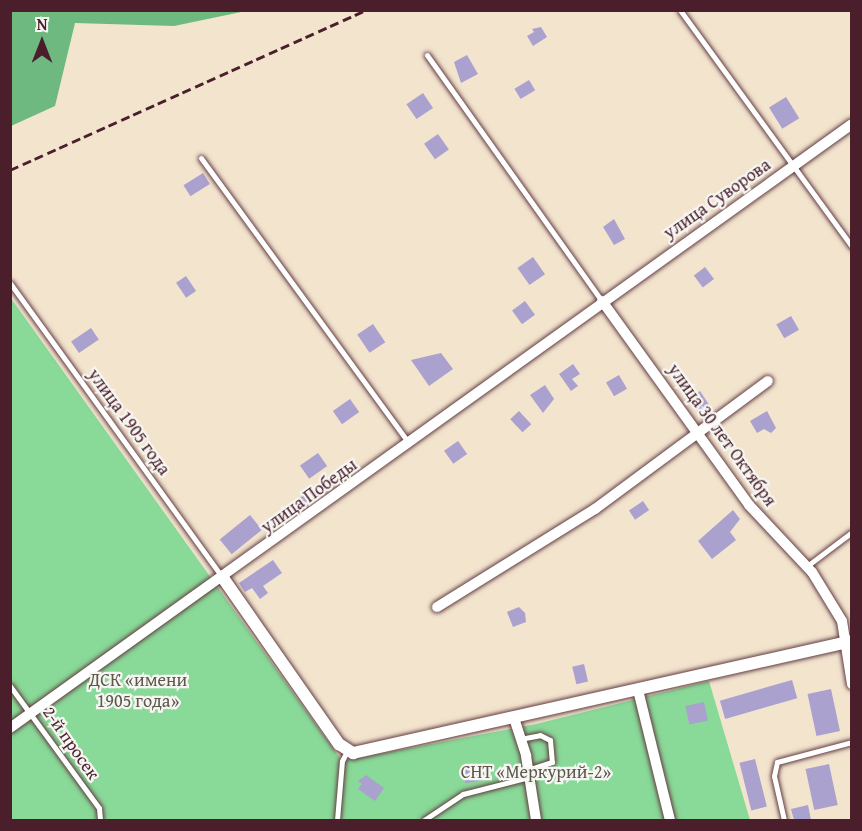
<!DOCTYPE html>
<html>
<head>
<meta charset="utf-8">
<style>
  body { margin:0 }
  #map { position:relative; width:862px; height:831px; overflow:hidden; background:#f3e4ce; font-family:"Gentium Book Plus",serif }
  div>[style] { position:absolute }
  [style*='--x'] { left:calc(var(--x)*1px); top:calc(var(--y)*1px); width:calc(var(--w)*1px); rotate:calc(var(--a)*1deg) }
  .green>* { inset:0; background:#89d998 }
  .forest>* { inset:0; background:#6eb980 }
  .building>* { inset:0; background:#aaa1cf; transform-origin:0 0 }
  .roads { filter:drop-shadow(0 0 2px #633d43) drop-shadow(0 0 2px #633d43) }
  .service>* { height:5px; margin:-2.5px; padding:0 2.5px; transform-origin:2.5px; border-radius:2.5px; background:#fff }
  .minor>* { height:10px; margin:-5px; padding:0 5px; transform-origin:5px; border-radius:5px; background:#fff }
  .tertiary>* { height:12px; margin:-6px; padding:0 6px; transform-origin:6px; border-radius:6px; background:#fff }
  .rail>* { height:3px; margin-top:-1.5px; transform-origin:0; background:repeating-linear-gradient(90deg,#4a1f2b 0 9px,transparent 0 13.5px) }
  span { translate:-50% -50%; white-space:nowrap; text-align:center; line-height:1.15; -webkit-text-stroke:4.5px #f6f6f2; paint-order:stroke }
  .street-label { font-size:18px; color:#4a1f2b }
  .park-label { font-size:18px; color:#5d574c }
  .frame { position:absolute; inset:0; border:12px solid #4a1f2b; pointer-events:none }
  .north { position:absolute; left:12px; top:12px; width:60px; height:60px; -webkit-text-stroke:4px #f6f6f2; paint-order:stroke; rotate:0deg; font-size:16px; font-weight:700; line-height:24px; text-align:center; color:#4a1f2b }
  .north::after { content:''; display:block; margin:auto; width:21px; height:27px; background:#4a1f2b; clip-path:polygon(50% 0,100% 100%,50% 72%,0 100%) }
</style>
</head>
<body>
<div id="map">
  <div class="green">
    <i style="clip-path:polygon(10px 297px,342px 761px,536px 724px,709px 681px,750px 820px,11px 820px)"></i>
  </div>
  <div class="forest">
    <i style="clip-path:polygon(10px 11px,11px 10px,246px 11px,174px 26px,75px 23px,55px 106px,11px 126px)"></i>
  </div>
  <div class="building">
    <i style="clip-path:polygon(541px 27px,547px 37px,533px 46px,527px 36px,534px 32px,532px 29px)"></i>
    <i style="clip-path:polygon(467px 55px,478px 74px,461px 83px,454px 62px)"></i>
    <i style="left:529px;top:80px;width:12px;height:17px;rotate:59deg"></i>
    <i style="left:423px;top:93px;width:18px;height:20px;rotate:56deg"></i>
    <i style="left:786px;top:97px;width:25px;height:20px;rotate:58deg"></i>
    <i style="left:438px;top:134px;width:19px;height:17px;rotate:55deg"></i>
    <i style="left:203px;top:173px;width:13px;height:23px;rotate:58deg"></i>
    <i style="clip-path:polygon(614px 219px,625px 239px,614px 245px,603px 227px)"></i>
    <i style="left:533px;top:257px;width:21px;height:19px;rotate:55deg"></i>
    <i style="left:705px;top:267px;width:15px;height:14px;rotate:53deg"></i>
    <i style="left:186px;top:276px;width:18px;height:12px;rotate:56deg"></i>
    <i style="left:525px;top:301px;width:17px;height:16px;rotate:54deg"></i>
    <i style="left:791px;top:316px;width:16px;height:17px;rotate:60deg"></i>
    <i style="left:373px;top:324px;width:22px;height:19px;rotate:56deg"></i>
    <i style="left:91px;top:328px;width:14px;height:24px;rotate:56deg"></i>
    <i style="clip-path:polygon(441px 353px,453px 369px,429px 386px,411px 360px)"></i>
    <i style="clip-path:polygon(573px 364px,580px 374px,572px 379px,578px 386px,571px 391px,559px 374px)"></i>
    <i style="left:619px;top:375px;width:16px;height:15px;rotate:60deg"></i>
    <i style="clip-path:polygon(545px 385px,554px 399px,543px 413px,530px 395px)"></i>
    <i style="left:700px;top:391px;width:17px;height:13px;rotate:57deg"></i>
    <i style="left:350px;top:399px;width:16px;height:21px;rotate:55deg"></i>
    <i style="left:519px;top:411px;width:18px;height:12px;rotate:47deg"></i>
    <i style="clip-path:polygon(767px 411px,776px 428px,771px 433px,764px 429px,757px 433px,750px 421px)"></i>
    <i style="left:458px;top:441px;width:16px;height:17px;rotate:55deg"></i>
    <i style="left:318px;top:453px;width:16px;height:22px;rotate:55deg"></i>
    <i style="left:306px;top:493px;width:11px;height:20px;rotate:52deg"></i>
    <i style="left:643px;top:501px;width:11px;height:17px;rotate:56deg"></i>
    <i style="clip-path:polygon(733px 510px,740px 519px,730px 532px,736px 540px,712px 559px,698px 541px)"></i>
    <i style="left:250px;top:515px;width:19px;height:39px;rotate:51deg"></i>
    <i style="clip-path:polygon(273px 560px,282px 573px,263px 586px,268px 593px,260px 599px,252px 588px,245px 592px,239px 583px)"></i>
    <i style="clip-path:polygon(519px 607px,525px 613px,526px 622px,513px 627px,507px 612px)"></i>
    <i style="left:584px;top:664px;width:18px;height:12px;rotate:77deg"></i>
    <i style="left:792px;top:680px;width:19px;height:75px;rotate:74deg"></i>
    <i style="left:831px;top:689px;width:43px;height:24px;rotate:78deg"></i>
    <i style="left:704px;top:702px;width:19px;height:19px;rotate:78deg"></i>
    <i style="left:755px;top:759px;width:49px;height:16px;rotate:76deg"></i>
    <i style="left:482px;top:763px;width:17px;height:20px;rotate:80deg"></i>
    <i style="left:829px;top:764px;width:42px;height:24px;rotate:78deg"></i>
    <i style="clip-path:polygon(366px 775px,384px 788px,375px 801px,358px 789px,362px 784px,358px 781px)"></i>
    <i style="clip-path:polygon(808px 805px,811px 820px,794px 820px,791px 809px)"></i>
  </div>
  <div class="roads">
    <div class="service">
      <i style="--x:680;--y:10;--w:293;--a:54"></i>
      <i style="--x:427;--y:55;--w:302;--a:54.6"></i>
      <i style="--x:201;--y:158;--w:353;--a:53.9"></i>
      <i style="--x:10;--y:283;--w:361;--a:54.2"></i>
      <i style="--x:807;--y:566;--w:56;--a:-37.1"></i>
      <i style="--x:10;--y:686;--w:151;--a:53.9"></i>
      <i style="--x:99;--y:808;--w:12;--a:85"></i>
      <i style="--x:520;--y:739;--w:20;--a:-11"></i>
      <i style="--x:540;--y:735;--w:11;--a:27"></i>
      <i style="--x:550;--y:740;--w:22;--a:85"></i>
      <i style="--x:552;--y:762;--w:25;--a:162"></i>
      <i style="--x:337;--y:820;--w:59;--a:-85.2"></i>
      <i style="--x:342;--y:761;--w:11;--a:-63"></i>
      <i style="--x:424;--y:820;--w:47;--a:-33.7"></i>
      <i style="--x:463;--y:794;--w:68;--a:-14.4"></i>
      <i style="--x:784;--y:820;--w:45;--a:-102.8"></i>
      <i style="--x:774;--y:776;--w:14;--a:-78"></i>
      <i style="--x:777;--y:762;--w:78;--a:-14.9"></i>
    </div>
    <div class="minor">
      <i style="--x:602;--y:301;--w:251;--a:54.2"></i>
      <i style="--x:749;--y:505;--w:92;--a:46.8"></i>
      <i style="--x:812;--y:572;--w:57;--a:58.5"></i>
      <i style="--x:842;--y:621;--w:64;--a:81"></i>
      <i style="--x:437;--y:607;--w:186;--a:-31.8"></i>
      <i style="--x:595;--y:509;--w:215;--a:-36.5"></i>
      <i style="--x:638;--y:690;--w:134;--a:76.2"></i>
      <i style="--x:514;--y:718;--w:40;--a:72"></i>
      <i style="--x:526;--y:756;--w:65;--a:81.1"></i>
      <i style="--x:10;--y:728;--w:1036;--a:-35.65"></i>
    </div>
    <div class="tertiary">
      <i style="--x:223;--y:578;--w:203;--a:55.1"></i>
      <i style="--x:339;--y:744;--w:17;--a:33"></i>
      <i style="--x:353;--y:753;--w:511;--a:-12.65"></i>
    </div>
  </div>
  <div class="rail">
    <i style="--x:10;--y:170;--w:390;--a:-24.2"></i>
  </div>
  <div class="street-label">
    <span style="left:717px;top:199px;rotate:-35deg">улица Суворова</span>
    <span style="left:129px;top:422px;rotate:54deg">улица 1905 года</span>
    <span style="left:722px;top:435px;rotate:54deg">улица 30 лет Октября</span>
    <span style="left:309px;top:496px;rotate:-36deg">улица Победы</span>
    <span style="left:71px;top:743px;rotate:55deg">2-й просек</span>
  </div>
  <div class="park-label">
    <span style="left:138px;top:691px">ДСК «имени<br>1905 года»</span>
    <span style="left:536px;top:772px">СНТ «Меркурий-2»</span>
  </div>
  <div class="frame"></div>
  <div class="north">N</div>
</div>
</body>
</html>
